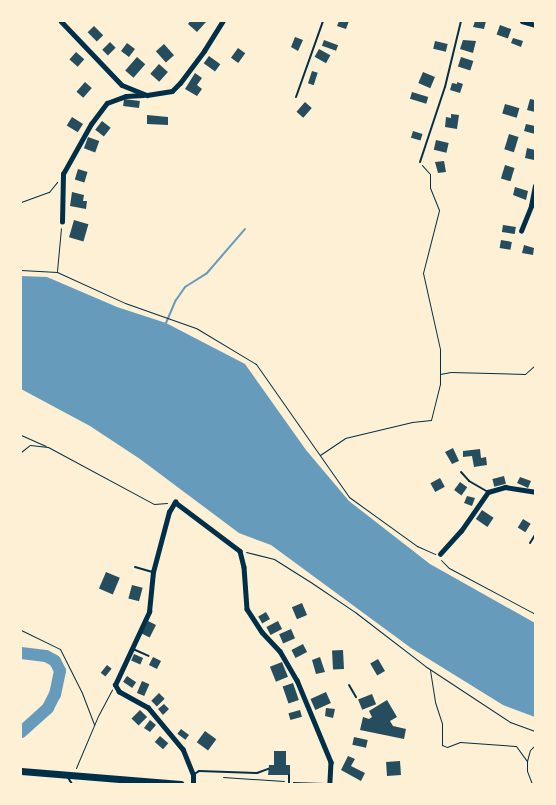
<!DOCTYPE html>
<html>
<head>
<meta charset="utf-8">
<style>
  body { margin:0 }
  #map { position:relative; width:556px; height:805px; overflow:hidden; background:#fdf0d5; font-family:"Fira Sans Condensed",sans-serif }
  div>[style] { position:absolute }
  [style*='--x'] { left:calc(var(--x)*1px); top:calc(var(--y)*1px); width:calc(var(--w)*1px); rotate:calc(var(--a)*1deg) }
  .water>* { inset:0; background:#669bbc }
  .stream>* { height:2px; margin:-1px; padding:0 1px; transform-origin:1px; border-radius:1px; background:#669bbc }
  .river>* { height:12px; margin:-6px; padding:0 6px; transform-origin:6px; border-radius:6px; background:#669bbc }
  .building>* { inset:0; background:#264d5e; transform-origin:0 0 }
  .path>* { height:1px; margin:-0.5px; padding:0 0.5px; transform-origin:0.5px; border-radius:0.5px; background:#003049 }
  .service>* { height:2px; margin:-1px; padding:0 1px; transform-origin:1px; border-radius:1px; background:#003049 }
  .minor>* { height:4.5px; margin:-2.25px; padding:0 2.25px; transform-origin:2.25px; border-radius:2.25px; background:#003049 }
  .primary>* { height:7px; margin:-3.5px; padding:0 3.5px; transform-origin:3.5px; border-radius:3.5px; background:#003049 }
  span { translate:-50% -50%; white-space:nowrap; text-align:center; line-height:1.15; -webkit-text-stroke:4.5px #fdf0d5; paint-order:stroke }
  .frame { position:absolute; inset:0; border:22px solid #fdf0d5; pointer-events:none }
</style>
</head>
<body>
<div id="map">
  <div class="water">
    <i style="clip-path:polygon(21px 276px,47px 277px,117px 307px,166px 323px,245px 364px,306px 450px,349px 501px,430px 564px,535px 623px,535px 717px,503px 705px,411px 648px,271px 545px,239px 533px,140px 459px,90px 426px,21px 389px)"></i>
  </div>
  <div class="stream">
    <i style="--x:166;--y:323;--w:25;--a:-67"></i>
    <i style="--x:176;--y:300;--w:16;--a:-55"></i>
    <i style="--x:185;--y:287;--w:26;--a:-32"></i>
    <i style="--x:207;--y:273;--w:58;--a:-49.2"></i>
  </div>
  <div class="river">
    <i style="--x:21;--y:653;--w:25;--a:7"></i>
    <i style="--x:46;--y:656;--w:10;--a:29"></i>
    <i style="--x:55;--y:661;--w:11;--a:63"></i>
    <i style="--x:60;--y:671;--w:24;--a:102"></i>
    <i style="--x:55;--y:694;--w:16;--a:117"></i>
    <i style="--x:48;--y:708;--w:36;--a:138"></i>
  </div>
  <div class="building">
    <i style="clip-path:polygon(190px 21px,205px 21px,206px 22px,197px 32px,188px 24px)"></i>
    <i style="clip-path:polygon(339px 21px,349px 21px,346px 29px,337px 26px)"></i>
    <i style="clip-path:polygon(475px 21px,486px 21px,484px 29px,473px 27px)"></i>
    <i style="left:500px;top:25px;width:12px;height:10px;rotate:20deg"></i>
    <i style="left:94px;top:26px;width:13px;height:9px;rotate:45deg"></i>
    <i style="clip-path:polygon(295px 37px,303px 40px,298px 51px,291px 47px)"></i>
    <i style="clip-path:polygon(513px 38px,523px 41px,521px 47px,511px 43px)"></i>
    <i style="left:324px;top:40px;width:15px;height:6px;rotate:20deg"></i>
    <i style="clip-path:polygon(463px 40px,476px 41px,473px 53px,460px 49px)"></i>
    <i style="left:435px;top:41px;width:13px;height:8px;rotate:13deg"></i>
    <i style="left:110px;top:42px;width:8px;height:11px;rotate:45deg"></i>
    <i style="left:127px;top:43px;width:10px;height:10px;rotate:37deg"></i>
    <i style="left:164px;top:44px;width:15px;height:11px;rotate:48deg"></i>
    <i style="left:238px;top:48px;width:9px;height:12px;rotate:36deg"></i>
    <i style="left:319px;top:49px;width:13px;height:9px;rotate:29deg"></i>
    <i style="left:76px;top:52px;width:11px;height:10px;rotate:41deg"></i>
    <i style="left:209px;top:56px;width:14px;height:9px;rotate:36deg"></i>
    <i style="left:137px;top:57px;width:11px;height:18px;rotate:41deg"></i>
    <i style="left:461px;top:57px;width:13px;height:10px;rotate:18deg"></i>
    <i style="left:159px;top:64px;width:12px;height:13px;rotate:42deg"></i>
    <i style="left:312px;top:71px;width:6px;height:13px;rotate:18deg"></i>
    <i style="left:423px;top:72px;width:13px;height:12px;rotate:23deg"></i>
    <i style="clip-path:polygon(195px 73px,202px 78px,197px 85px,202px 89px,197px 96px,185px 89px)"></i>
    <i style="left:85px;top:82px;width:9px;height:13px;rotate:41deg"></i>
    <i style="clip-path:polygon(457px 82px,463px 84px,460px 93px,450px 90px,452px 83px,457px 84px)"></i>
    <i style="left:412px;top:92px;width:17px;height:7px;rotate:17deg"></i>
    <i style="left:124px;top:99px;width:16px;height:7px;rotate:7deg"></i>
    <i style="clip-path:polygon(530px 99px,535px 100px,535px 112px,527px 110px)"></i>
    <i style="left:305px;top:102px;width:9px;height:13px;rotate:41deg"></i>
    <i style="left:505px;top:104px;width:15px;height:10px;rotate:16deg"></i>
    <i style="clip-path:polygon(451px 114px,459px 115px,457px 129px,445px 127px,446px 117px,451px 118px)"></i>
    <i style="clip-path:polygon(147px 115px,168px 117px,168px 125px,147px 124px)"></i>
    <i style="left:72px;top:117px;width:13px;height:10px;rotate:32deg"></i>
    <i style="left:102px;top:121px;width:11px;height:11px;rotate:38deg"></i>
    <i style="clip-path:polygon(526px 124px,535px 126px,535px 134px,524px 131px)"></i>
    <i style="left:413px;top:131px;width:10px;height:7px;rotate:17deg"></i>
    <i style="left:509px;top:134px;width:10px;height:16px;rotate:17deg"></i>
    <i style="left:88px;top:137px;width:12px;height:12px;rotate:20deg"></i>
    <i style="left:436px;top:140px;width:13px;height:10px;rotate:13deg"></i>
    <i style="clip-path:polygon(527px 148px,535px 150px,534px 160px,525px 158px)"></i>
    <i style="clip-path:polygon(444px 161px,446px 172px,438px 173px,435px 162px)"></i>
    <i style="left:505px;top:165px;width:10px;height:14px;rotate:17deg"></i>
    <i style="left:78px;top:169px;width:10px;height:11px;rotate:17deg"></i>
    <i style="clip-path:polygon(515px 187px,528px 191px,526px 200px,513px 195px)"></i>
    <i style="clip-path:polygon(72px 192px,84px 195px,83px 201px,87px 201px,86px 209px,70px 206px)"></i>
    <i style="left:74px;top:220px;width:15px;height:18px;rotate:16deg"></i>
    <i style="left:503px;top:225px;width:13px;height:7px;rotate:9deg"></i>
    <i style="left:501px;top:240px;width:11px;height:8px;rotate:10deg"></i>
    <i style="clip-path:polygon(524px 245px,534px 248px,533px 255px,522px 253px)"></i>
    <i style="clip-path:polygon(453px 448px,459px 461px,452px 464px,445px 452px)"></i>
    <i style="clip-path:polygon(480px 449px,481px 458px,486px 457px,487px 465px,474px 467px,472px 456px,463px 457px,463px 451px)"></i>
    <i style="left:504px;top:476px;width:8px;height:12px;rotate:76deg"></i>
    <i style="clip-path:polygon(520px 477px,531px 481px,528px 488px,517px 483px)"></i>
    <i style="left:440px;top:478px;width:10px;height:11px;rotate:61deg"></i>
    <i style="left:460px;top:482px;width:9px;height:10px;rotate:36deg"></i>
    <i style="clip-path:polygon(467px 496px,475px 498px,472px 506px,464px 503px)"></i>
    <i style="left:482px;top:510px;width:14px;height:11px;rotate:34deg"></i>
    <i style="left:523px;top:519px;width:9px;height:10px;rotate:32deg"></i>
    <i style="left:106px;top:572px;width:15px;height:18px;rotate:23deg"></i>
    <i style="left:132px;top:585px;width:11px;height:14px;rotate:15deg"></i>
    <i style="left:302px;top:603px;width:13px;height:11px;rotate:67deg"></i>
    <i style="left:266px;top:612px;width:8px;height:9px;rotate:60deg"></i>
    <i style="left:148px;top:621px;width:9px;height:14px;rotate:27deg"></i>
    <i style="left:278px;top:621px;width:9px;height:13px;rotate:63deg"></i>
    <i style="left:291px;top:629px;width:10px;height:13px;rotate:66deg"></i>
    <i style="left:303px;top:644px;width:9px;height:13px;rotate:63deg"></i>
    <i style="left:343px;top:650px;width:19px;height:11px;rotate:87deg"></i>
    <i style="left:134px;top:654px;width:10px;height:7px;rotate:24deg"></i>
    <i style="left:153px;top:657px;width:9px;height:9px;rotate:27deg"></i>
    <i style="clip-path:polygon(320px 657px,325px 672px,316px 674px,312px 660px)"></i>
    <i style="left:378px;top:659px;width:14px;height:9px;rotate:60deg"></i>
    <i style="left:282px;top:662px;width:16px;height:13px;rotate:68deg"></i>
    <i style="left:107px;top:665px;width:6px;height:10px;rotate:39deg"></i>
    <i style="left:127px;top:676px;width:11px;height:7px;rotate:34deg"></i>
    <i style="left:142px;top:681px;width:8px;height:13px;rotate:23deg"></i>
    <i style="left:293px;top:683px;width:18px;height:11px;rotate:71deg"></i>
    <i style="left:326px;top:692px;width:12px;height:17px;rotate:66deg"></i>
    <i style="left:159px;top:693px;width:8px;height:11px;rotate:45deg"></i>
    <i style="left:372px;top:694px;width:11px;height:15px;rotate:68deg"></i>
    <i style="clip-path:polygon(387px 700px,397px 717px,390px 721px,393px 726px,406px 729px,404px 739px,360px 730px,363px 717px,369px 719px,372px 717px,369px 711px)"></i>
    <i style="clip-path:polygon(164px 704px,169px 709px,163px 715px,158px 709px)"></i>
    <i style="clip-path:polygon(326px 708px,335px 709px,333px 718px,325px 716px)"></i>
    <i style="left:140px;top:710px;width:10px;height:12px;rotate:45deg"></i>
    <i style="left:300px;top:710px;width:7px;height:12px;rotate:74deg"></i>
    <i style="clip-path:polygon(150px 720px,156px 725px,150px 732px,144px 728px)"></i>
    <i style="left:181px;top:729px;width:10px;height:6px;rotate:37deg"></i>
    <i style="left:205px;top:731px;width:14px;height:14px;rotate:36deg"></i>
    <i style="left:160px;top:736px;width:11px;height:8px;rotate:41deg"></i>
    <i style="left:354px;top:737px;width:14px;height:8px;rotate:12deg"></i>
    <i style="clip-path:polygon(274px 751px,286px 751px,286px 765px,290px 765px,290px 775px,268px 775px,269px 765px,274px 765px)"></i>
    <i style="clip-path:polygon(348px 756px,355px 759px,351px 766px,365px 773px,361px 781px,341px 770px)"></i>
    <i style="left:400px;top:761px;width:14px;height:14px;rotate:86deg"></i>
  </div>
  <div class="path">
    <i style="--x:21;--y:202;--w:30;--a:-20"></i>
    <i style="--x:49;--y:192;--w:13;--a:-51"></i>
    <i style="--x:21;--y:270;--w:36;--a:3"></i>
    <i style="--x:57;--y:272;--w:75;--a:24.5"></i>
    <i style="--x:125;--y:303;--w:75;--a:19.4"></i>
    <i style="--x:196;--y:328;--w:70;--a:31"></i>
    <i style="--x:256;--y:364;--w:162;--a:55"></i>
    <i style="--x:349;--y:497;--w:84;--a:35.8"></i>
    <i style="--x:417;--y:546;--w:20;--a:24"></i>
    <i style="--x:57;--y:271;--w:43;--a:-84.7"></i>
    <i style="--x:440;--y:374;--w:11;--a:-10"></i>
    <i style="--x:451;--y:372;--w:74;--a:1.5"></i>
    <i style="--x:525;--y:374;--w:13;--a:-42"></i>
    <i style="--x:21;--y:435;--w:27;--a:24"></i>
    <i style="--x:21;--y:452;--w:11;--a:-38"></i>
    <i style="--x:30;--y:445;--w:18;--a:6"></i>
    <i style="--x:48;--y:447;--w:120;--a:28.3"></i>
    <i style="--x:154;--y:504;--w:13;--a:-4"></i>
    <i style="--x:320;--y:455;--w:30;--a:-34"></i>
    <i style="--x:345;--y:438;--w:69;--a:-13.4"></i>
    <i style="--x:412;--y:422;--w:19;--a:-6"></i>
    <i style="--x:431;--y:420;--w:38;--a:-76"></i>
    <i style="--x:440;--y:383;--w:34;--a:-90"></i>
    <i style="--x:440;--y:349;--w:78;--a:-102.6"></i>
    <i style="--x:423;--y:273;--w:65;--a:-75.7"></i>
    <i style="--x:439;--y:210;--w:24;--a:-112"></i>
    <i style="--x:430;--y:188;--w:14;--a:-90"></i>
    <i style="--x:430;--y:174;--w:12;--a:-132"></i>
    <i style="--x:246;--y:552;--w:29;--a:14"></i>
    <i style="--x:274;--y:559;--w:45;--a:32.3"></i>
    <i style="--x:312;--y:583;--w:52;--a:34"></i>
    <i style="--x:355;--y:612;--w:88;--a:37.6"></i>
    <i style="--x:425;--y:666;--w:102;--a:33.4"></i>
    <i style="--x:510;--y:722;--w:27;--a:20"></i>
    <i style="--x:441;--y:560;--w:11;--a:45"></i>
    <i style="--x:449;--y:568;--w:98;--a:28.1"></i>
    <i style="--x:21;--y:630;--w:43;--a:26"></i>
    <i style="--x:60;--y:649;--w:49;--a:63.4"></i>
    <i style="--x:82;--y:693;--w:34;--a:69"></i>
    <i style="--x:430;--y:670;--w:32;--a:81"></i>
    <i style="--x:435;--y:702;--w:22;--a:72"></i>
    <i style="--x:442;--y:723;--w:22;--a:90"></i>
    <i style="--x:442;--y:745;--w:5;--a:22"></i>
    <i style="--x:447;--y:747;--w:14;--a:-21"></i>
    <i style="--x:460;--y:742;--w:56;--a:4.1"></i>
    <i style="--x:516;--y:746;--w:19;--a:54"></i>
    <i style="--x:76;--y:768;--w:56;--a:-67.1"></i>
    <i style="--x:98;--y:716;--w:30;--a:-62"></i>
    <i style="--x:223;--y:777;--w:61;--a:3.8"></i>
    <i style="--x:293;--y:782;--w:31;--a:2"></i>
    <i style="--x:336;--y:784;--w:9;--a:0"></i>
    <i style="--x:532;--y:784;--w:14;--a:-111"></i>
    <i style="--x:527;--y:771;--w:10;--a:-90"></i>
    <i style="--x:527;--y:761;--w:11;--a:-75"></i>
    <i style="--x:530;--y:750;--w:7;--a:-45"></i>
  </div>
  <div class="service">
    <i style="--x:296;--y:97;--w:81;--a:-70.4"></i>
    <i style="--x:420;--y:162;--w:79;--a:-71.6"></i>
    <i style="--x:445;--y:87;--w:68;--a:-76.4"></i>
    <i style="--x:461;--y:472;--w:12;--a:48"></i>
    <i style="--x:469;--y:481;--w:22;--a:30"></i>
    <i style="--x:530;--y:543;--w:9;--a:-58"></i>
    <i style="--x:135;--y:567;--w:19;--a:16"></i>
    <i style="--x:133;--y:649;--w:17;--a:24"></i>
    <i style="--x:349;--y:685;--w:14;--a:60"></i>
    <i style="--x:193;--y:775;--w:7;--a:-34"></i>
    <i style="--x:199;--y:771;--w:58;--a:2"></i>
    <i style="--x:257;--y:773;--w:12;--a:-20"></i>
    <i style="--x:289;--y:775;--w:9;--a:90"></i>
    <i style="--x:67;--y:776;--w:9;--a:58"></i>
  </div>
  <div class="minor">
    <i style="--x:61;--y:21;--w:88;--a:46.4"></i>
    <i style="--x:122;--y:85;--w:27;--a:22"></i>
    <i style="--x:147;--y:95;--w:25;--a:-9"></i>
    <i style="--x:172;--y:91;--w:11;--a:-45"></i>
    <i style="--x:180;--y:83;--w:40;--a:-53"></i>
    <i style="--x:204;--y:51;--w:36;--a:-58"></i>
    <i style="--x:522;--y:21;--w:14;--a:17"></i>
    <i style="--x:62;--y:222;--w:48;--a:-88.8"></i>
    <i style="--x:63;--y:174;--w:57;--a:-60.8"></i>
    <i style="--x:91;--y:124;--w:26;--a:-53"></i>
    <i style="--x:107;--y:103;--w:20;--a:-20"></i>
    <i style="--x:126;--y:96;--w:17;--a:-3"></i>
    <i style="--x:521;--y:231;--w:27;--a:-68"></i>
    <i style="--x:531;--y:206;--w:20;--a:-79"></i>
    <i style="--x:440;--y:554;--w:31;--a:-48"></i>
    <i style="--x:461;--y:531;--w:47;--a:-55.3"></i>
    <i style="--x:488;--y:492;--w:18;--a:-16"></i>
    <i style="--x:505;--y:487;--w:30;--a:9"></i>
    <i style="--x:193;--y:784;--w:9;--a:-90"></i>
    <i style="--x:193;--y:775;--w:27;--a:-112"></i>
    <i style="--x:183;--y:750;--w:55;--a:-129.8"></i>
    <i style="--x:148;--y:708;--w:33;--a:-151"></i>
    <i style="--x:119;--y:692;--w:8;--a:-120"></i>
    <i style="--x:115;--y:685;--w:81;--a:-65"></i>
    <i style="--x:149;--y:612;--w:40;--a:-84.3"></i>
    <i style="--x:153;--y:572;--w:62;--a:-75.1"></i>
    <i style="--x:169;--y:512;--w:12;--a:-59"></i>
    <i style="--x:175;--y:502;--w:81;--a:37"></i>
    <i style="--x:240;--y:551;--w:16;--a:76"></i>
    <i style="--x:244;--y:567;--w:42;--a:85.9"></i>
    <i style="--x:247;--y:609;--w:27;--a:57"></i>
    <i style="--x:262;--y:632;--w:26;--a:47"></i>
    <i style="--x:280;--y:651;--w:34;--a:60"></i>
    <i style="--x:297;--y:680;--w:89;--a:67.5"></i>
    <i style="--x:331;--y:762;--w:22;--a:93"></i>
  </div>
  <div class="primary">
    <i style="--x:21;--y:771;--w:160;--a:4.7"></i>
  </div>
  <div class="frame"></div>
</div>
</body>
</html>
